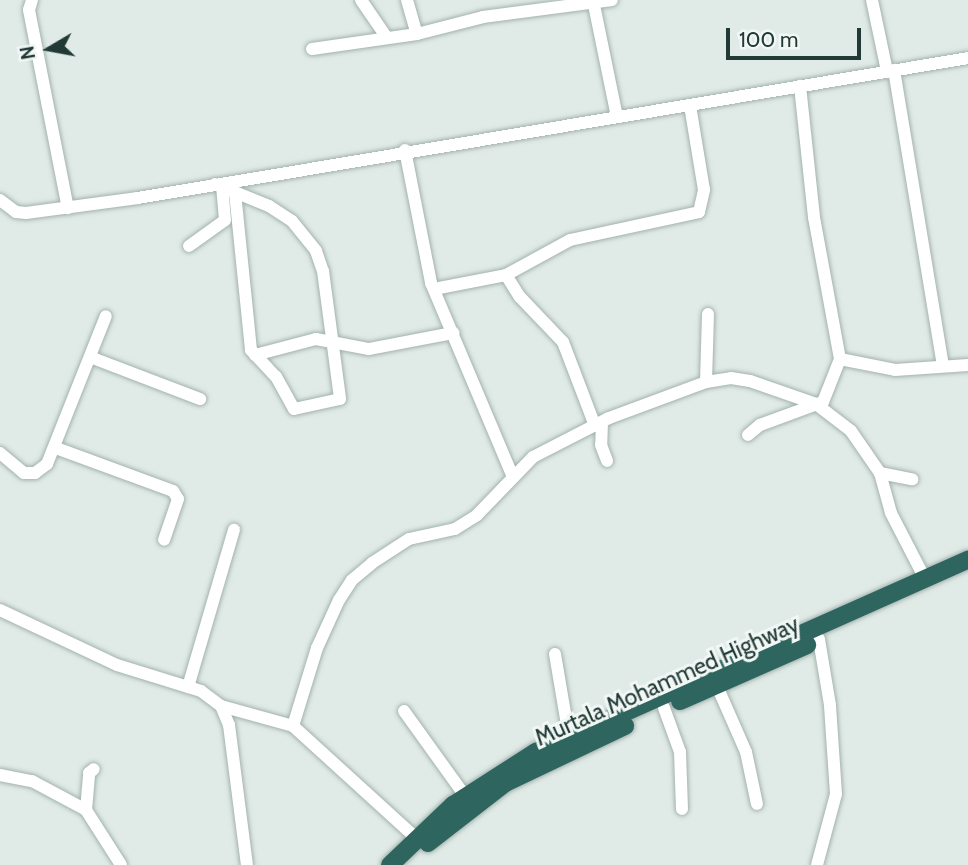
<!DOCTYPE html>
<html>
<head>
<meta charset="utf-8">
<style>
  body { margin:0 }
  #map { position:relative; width:968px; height:865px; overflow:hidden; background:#e0ebe7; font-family:Cabin,sans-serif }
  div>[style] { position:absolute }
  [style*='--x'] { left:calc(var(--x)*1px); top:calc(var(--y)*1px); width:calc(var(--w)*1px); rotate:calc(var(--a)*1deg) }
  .roads { filter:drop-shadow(0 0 2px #a3b2ae) drop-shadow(0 0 2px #a3b2ae) }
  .minor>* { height:12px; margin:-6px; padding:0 6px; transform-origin:6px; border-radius:6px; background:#fff }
  .highway>* { height:18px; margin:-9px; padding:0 9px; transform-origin:9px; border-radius:9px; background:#2e655f }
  span { translate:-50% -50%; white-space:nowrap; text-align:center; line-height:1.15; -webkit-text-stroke:6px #f1f7f4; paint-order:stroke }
  .street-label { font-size:23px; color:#223a36 }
  .north { position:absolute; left:14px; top:14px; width:70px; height:70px; -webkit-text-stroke:5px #f1f7f4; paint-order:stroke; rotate:260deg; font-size:19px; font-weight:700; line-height:28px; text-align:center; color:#223a36 }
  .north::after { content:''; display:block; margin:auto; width:24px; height:32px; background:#223a36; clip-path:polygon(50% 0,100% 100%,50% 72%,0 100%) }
  .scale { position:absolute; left:726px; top:28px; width:135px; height:32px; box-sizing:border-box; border:4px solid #223a36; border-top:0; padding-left:9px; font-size:21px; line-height:24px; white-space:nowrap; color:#223a36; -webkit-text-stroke:5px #f1f7f4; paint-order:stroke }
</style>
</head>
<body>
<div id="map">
  <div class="roads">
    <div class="minor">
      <i style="--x:32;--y:0;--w:10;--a:107"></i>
      <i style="--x:29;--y:10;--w:202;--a:78.9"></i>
      <i style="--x:361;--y:0;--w:46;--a:55.6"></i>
      <i style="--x:407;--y:0;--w:35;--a:74"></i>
      <i style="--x:593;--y:0;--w:119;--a:78.4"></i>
      <i style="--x:872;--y:0;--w:73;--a:78.1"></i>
      <i style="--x:312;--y:49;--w:106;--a:-8.1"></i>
      <i style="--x:417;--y:34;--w:68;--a:-14.4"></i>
      <i style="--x:483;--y:17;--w:130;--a:-7.5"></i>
      <i style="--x:894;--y:70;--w:300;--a:80.6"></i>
      <i style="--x:405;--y:150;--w:136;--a:78.9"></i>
      <i style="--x:431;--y:283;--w:208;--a:67.1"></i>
      <i style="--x:215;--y:184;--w:58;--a:22.2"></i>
      <i style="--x:269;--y:206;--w:27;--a:33"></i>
      <i style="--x:292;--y:221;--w:38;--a:51"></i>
      <i style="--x:316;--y:251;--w:21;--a:71"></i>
      <i style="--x:323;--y:271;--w:129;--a:82.4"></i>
      <i style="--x:340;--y:399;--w:47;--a:167.7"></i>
      <i style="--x:294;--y:409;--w:37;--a:-119"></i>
      <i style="--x:276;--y:377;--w:37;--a:-133"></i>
      <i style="--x:251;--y:350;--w:159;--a:-95.8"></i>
      <i style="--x:0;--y:200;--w:20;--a:37"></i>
      <i style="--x:16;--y:212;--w:10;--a:6"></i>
      <i style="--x:26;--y:213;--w:113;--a:-7.6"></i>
      <i style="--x:138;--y:198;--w:842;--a:-9.57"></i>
      <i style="--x:189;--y:246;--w:44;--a:-35.8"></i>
      <i style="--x:225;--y:220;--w:33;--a:-95"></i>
      <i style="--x:506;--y:275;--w:26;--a:58"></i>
      <i style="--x:520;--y:297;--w:62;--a:46.3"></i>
      <i style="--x:563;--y:342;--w:90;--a:69.1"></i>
      <i style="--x:434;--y:289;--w:73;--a:-11"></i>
      <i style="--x:506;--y:275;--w:73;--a:-28.7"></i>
      <i style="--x:570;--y:240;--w:132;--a:-12.2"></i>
      <i style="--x:699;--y:212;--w:23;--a:-77"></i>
      <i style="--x:704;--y:190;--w:86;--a:-99.4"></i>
      <i style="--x:708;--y:314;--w:68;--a:91.7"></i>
      <i style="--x:706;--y:382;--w:25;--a:-9"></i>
      <i style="--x:731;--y:378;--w:19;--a:9"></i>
      <i style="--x:750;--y:381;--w:70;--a:19.2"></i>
      <i style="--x:816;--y:404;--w:44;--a:37.6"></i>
      <i style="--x:851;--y:431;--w:51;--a:55.4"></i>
      <i style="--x:880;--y:473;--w:33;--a:11"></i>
      <i style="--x:255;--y:355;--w:63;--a:-14.7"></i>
      <i style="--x:316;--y:339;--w:54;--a:10.7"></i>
      <i style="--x:369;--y:349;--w:86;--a:-10.8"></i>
      <i style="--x:90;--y:357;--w:118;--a:20.9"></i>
      <i style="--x:840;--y:359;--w:56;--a:11.3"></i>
      <i style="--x:895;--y:370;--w:73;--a:-3.9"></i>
      <i style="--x:602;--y:422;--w:23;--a:92"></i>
      <i style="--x:601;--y:445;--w:17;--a:69"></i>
      <i style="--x:748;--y:435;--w:16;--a:-40"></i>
      <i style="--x:760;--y:425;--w:67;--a:-20.1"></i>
      <i style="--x:823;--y:402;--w:46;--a:-68.4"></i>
      <i style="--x:840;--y:359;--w:144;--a:-100.4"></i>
      <i style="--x:814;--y:217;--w:132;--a:-96.1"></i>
      <i style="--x:56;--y:448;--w:125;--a:20.2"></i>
      <i style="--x:173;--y:491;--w:9;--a:58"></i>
      <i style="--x:178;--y:499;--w:43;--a:108.9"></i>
      <i style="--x:0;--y:453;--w:31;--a:40"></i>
      <i style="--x:24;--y:473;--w:11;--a:0"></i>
      <i style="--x:35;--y:473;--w:15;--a:-37"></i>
      <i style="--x:47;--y:464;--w:159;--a:-68.3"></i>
      <i style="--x:880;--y:473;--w:41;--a:74.6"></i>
      <i style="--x:891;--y:513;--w:74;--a:62.7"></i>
      <i style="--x:0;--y:610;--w:129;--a:25.2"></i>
      <i style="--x:117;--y:665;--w:88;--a:17.2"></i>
      <i style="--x:201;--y:691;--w:25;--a:37"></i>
      <i style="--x:221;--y:706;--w:21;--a:67"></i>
      <i style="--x:229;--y:725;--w:141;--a:82.7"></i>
      <i style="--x:555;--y:654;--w:84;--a:80.4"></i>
      <i style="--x:717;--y:686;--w:72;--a:66.3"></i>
      <i style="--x:746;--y:752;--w:53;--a:78.1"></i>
      <i style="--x:188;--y:687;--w:164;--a:-73.7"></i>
      <i style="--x:221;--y:706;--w:75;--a:15.5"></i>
      <i style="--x:293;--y:726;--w:166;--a:42.3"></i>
      <i style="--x:664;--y:708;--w:47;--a:70"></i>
      <i style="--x:680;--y:752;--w:57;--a:88"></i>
      <i style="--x:404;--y:711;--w:105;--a:54.3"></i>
      <i style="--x:293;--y:726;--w:82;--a:-72.9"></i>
      <i style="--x:317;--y:648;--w:53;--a:-65.4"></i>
      <i style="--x:339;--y:600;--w:24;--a:-57"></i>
      <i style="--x:352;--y:580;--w:26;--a:-40"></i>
      <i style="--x:372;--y:563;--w:44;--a:-33"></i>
      <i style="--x:409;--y:539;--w:47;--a:-12.3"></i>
      <i style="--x:455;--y:529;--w:26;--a:-32"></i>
      <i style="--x:477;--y:515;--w:81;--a:-46"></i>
      <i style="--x:533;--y:457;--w:85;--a:-27.2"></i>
      <i style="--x:609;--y:418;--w:103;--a:-20.4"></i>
      <i style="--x:0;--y:775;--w:33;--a:11"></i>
      <i style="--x:32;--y:781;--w:61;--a:28.2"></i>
      <i style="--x:86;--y:810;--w:65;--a:57.5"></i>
      <i style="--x:86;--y:810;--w:37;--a:-85"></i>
      <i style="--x:89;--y:773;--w:6;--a:-39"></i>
      <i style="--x:817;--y:865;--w:73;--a:-75"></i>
      <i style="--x:836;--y:794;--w:89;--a:-93.9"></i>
      <i style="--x:830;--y:705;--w:67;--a:-99.5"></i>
    </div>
    <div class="highway">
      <i style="--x:680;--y:701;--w:139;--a:-23.8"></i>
      <i style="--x:428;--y:843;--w:98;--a:-37.9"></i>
      <i style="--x:505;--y:783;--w:133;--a:-25.4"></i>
      <i style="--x:390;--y:865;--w:87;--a:-43.6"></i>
      <i style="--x:453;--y:805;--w:98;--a:-32.6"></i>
      <i style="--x:536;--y:752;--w:473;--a:-24"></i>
    </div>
  </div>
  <div class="street-label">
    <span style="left:667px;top:681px;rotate:-24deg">Murtala Mohammed Highway</span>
  </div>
  <div class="north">N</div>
  <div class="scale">100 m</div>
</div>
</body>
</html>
